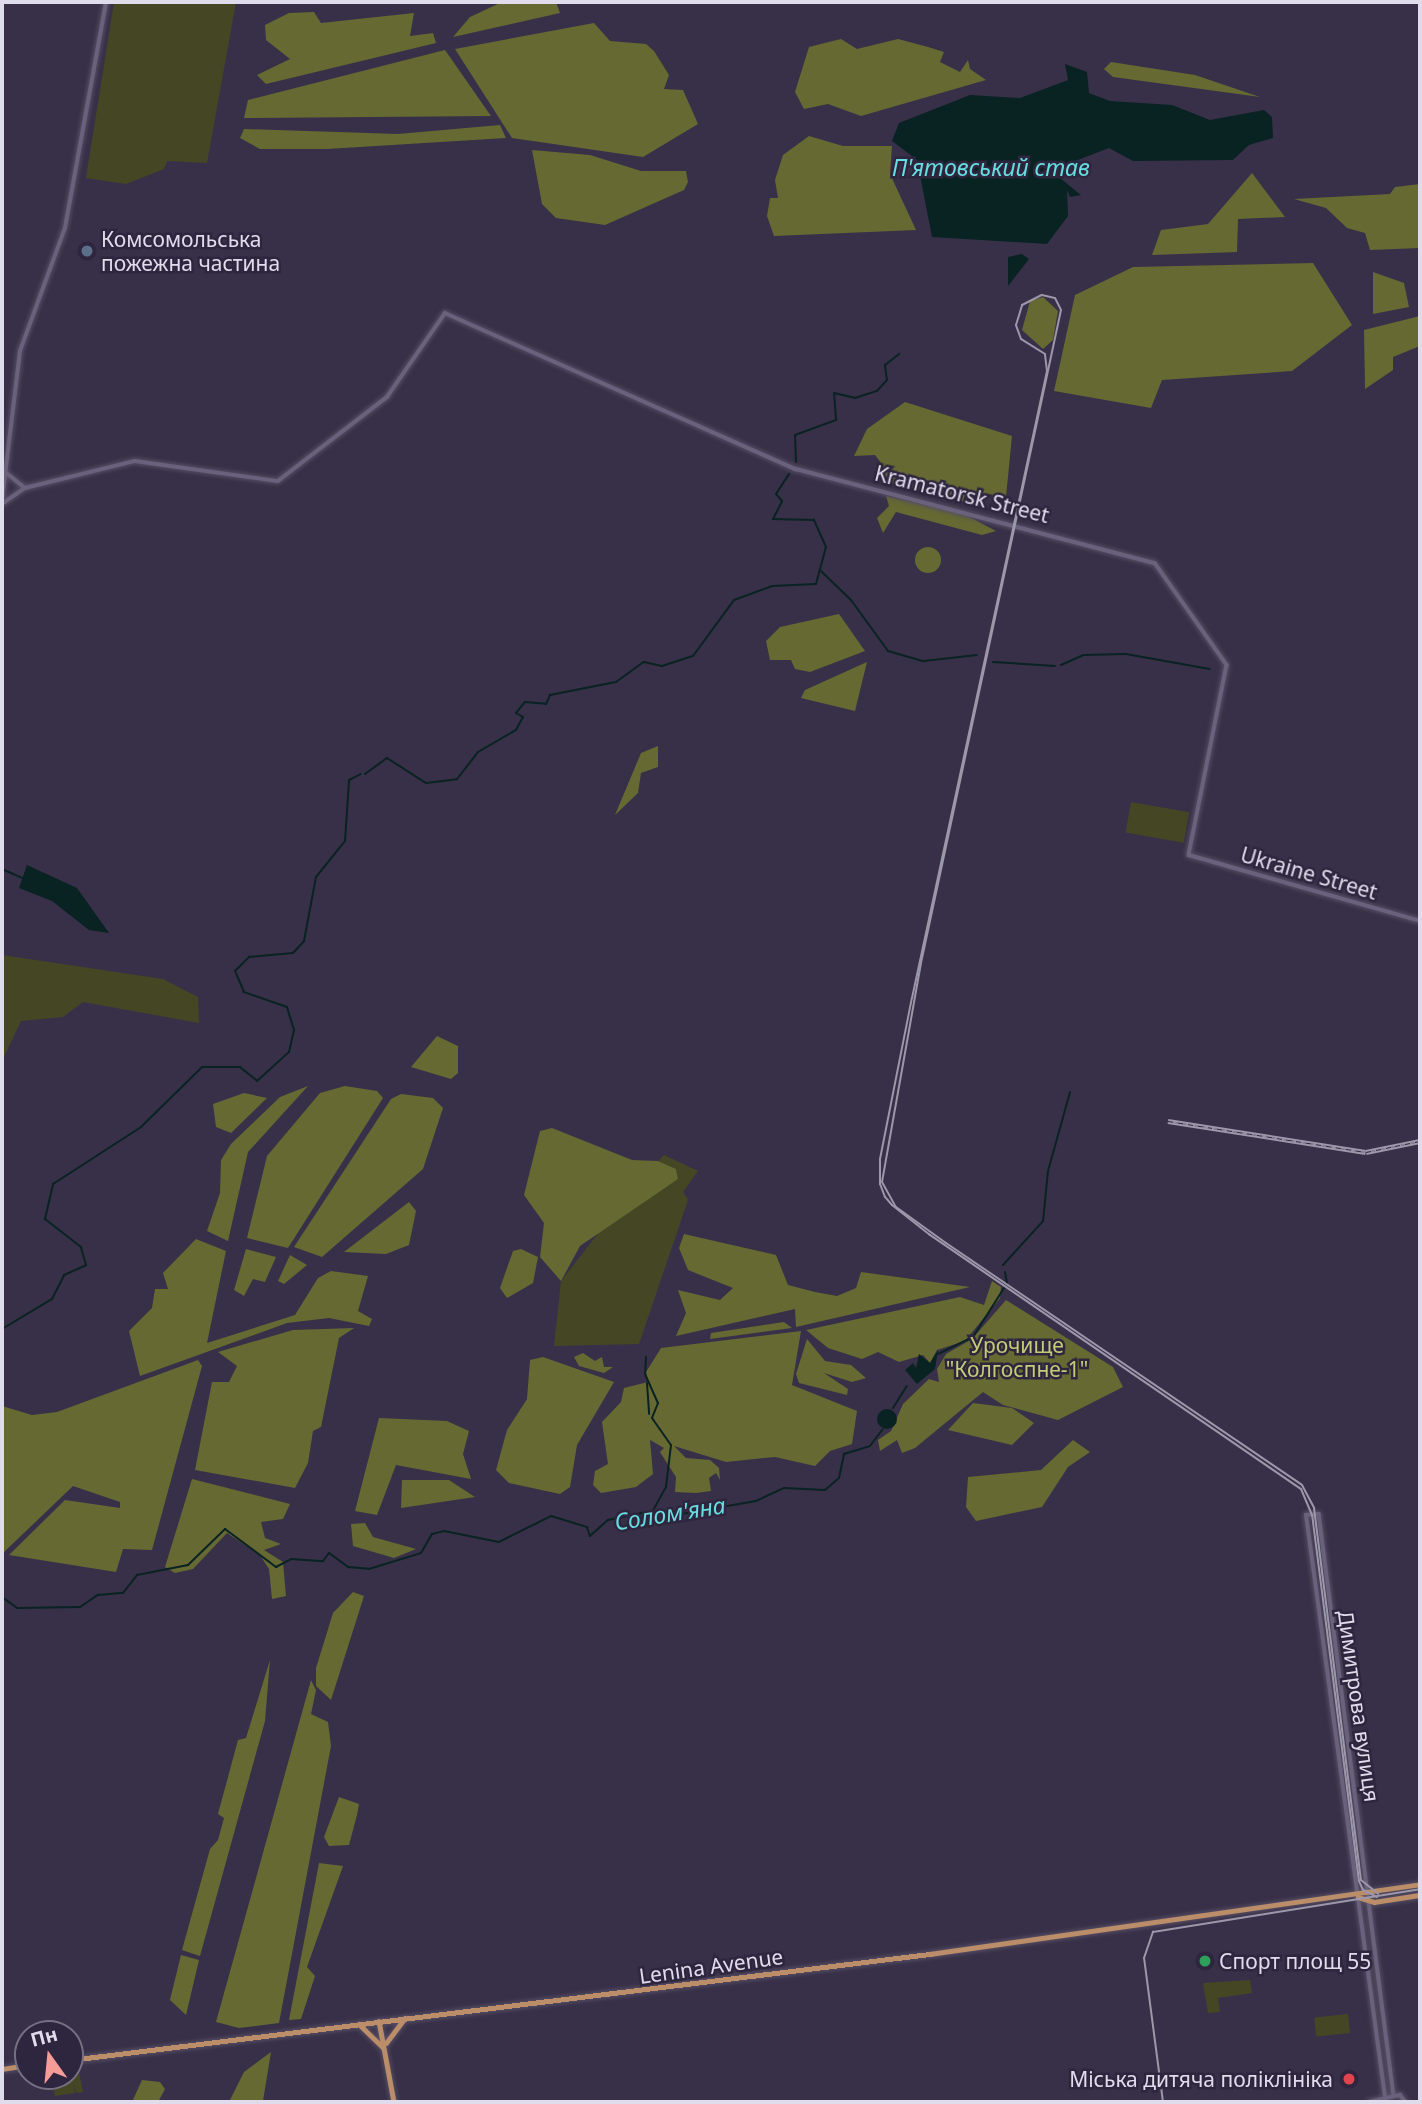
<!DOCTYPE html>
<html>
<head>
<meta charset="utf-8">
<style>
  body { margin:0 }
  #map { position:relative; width:1422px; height:2104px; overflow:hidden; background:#383048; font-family:"Noto Sans",sans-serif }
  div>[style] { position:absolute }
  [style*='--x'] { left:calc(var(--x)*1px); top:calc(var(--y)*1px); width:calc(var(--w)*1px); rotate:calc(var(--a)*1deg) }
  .green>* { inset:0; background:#454724; transform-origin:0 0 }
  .forest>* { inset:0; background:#666932 }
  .round { border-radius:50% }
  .water>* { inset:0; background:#092222 }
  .stream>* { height:2px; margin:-1px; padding:0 1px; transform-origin:1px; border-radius:1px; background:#092222 }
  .roads { filter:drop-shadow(0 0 2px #564e63) drop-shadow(0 0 2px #564e63) }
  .minor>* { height:3.5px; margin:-1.75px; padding:0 1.75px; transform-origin:1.75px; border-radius:1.75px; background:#6a617d }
  .major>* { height:4.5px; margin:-2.25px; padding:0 2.25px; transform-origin:2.25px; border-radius:2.25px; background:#bb8d69 }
  .tram>* { height:2px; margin:-1px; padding:0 1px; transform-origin:1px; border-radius:1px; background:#9c97aa }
  .rail>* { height:4.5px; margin-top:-2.25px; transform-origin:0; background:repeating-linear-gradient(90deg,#2e263e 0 5px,#9c97aa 0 10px); box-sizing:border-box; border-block:2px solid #9c97aa }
  .dots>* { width:19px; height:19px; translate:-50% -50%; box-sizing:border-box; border:4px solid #2e263e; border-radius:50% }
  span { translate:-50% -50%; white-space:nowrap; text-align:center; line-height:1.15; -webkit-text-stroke:5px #2e263e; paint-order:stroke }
  .poi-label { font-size:21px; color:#e0dcec }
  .left { translate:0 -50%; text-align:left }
  .right { translate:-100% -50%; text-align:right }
  .street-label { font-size:21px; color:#e0dcec }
  .park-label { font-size:21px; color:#c6cb77 }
  .water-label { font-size:23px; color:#67dee1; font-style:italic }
  .frame { position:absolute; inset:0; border:4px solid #e0dcec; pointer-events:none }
  .north { position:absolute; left:14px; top:2020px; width:70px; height:70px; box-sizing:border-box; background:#2e263e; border:2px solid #756f84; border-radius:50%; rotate:345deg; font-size:19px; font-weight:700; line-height:28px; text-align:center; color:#e0dcec }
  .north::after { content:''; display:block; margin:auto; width:24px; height:32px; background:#f59b98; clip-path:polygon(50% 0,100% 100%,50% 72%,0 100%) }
</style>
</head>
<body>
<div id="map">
  <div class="green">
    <i style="clip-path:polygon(114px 2px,236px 2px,207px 163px,167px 161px,164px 169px,126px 184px,86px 178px)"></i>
    <i style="left:1131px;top:802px;width:59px;height:31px;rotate:10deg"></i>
    <i style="clip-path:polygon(2px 955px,163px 979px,198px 997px,199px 1023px,83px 1002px,63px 1017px,21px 1021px,2px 1061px)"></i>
    <i style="clip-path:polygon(664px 1155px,698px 1171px,683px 1192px,688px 1200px,639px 1344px,554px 1346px,561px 1281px,604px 1226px,678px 1179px,676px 1169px,658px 1161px)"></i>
    <i style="clip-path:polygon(1250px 1980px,1252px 1993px,1218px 1998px,1220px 2012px,1208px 2013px,1203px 1983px)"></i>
    <i style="left:1348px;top:2014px;width:19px;height:34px;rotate:84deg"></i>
    <i style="clip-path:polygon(78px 2067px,83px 2092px,76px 2093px,73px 2082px,75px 2093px,55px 2096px,53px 2083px,74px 2079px)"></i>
  </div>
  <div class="forest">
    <i style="clip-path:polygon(502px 2px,556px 2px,560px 13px,453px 37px,470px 17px)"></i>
    <i style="clip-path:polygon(314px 12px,321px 23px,414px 13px,410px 36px,433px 33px,436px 43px,266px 84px,257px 75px,290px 59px,266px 40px,265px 25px,289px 13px)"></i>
    <i style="clip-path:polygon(594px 23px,610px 41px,646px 44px,654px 51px,669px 75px,664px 89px,683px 90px,698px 124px,643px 157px,512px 138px,455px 49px)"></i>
    <i style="clip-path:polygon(841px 39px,857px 49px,898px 39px,928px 47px,944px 52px,940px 62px,960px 72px,968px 60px,970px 69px,986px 80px,861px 116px,828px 104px,804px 109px,795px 92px,809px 47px)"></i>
    <i style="clip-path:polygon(445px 50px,491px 116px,244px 118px,248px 100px)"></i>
    <i style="clip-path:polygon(1111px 62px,1195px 75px,1260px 97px,1113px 77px,1104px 69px)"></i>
    <i style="clip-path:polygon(500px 125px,506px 138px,327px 149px,260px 149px,240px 138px,244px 129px,398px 134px)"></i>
    <i style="clip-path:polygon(809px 136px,843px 146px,892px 146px,890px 174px,916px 230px,774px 236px,767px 216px,770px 198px,778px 198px,775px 180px,783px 155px)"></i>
    <i style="clip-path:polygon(532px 150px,590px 155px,641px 171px,686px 171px,688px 182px,684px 190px,605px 225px,556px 218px,542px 204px)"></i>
    <i style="clip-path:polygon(1252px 173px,1285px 217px,1238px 219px,1237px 252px,1152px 255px,1161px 230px,1208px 224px)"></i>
    <i style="clip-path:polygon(1420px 184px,1420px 248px,1370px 250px,1365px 233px,1347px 228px,1326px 208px,1294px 199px,1390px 194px,1395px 187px)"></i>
    <i style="clip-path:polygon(1313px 263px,1352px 325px,1292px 371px,1162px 380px,1151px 408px,1054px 391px,1075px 295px,1133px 267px)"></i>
    <i style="clip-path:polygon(1373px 272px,1404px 283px,1409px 307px,1373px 314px)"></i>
    <i style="clip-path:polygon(1043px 297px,1058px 311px,1053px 340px,1043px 349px,1022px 330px,1030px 301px)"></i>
    <i style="clip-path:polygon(1420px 316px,1420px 346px,1393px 357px,1393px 370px,1365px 389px,1364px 330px)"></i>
    <i style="clip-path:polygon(905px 402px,1012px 436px,1006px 497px,970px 493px,966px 502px,876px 479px,882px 464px,875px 455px,854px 456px,867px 429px)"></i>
    <i style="clip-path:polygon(886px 496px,964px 514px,996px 531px,982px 535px,896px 512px,883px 533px,877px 518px,889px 506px)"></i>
    <i class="round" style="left:915px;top:547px;width:26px;height:26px"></i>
    <i style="clip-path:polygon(839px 614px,865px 651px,810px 672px,795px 669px,791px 660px,770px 660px,766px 641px,780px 627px)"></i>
    <i style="clip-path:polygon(867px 662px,855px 711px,801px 698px,805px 690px)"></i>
    <i style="clip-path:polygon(658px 746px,658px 767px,641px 773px,638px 793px,615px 815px,641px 753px)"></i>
    <i style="clip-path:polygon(437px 1036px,458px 1046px,458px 1073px,451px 1079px,411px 1067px)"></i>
    <i style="clip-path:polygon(308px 1086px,248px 1152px,228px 1241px,207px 1231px,220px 1193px,221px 1160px,231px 1144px,280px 1097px)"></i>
    <i style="clip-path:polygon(345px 1086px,377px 1091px,383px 1098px,288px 1248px,247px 1238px,267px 1156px,320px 1093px)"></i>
    <i style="clip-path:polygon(244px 1093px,267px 1098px,231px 1133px,216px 1127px,213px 1104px)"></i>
    <i style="clip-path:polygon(401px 1094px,433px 1098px,443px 1108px,423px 1169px,322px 1257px,294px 1247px,391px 1099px)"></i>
    <i style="clip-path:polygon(552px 1128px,632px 1160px,658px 1161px,676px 1169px,678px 1179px,580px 1246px,561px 1281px,540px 1257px,544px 1223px,524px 1195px,540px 1131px)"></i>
    <i style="clip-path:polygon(409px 1202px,416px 1211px,409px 1245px,386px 1254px,344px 1252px)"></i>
    <i style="clip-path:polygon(684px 1234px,776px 1255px,788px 1285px,815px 1292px,837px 1296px,856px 1288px,861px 1272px,970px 1287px,796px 1327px,795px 1309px,676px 1336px,686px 1313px,678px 1290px,720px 1300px,733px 1288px,688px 1270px,679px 1248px)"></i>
    <i style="clip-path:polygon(196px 1239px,226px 1251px,207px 1343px,295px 1315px,318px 1278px,331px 1271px,368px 1276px,358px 1311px,372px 1319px,369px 1326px,329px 1318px,287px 1323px,140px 1376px,129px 1331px,152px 1308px,155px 1289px,168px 1289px,163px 1273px)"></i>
    <i style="clip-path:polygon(246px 1249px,276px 1257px,265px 1282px,253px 1279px,244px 1296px,234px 1290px)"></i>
    <i style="clip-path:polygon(521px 1249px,538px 1257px,533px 1283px,507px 1298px,500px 1288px,513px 1251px)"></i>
    <i style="clip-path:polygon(290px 1255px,307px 1265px,284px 1284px,278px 1281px)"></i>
    <i style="clip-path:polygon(992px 1281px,1001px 1287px,1000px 1298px,965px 1341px,937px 1350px,930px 1363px,923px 1355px,899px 1362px,878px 1352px,862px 1359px,828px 1348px,806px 1330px,960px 1297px,984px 1305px)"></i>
    <i style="clip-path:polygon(1006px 1300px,1113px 1367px,1123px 1387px,1058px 1420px,1003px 1405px,983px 1392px,915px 1448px,902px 1453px,897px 1440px,880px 1451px,878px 1440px,891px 1431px,903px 1404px,929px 1379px,939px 1382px,937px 1369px,946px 1354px,972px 1339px)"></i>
    <i style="clip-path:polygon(784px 1322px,792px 1328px,710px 1339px,711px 1333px)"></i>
    <i style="clip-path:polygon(354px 1328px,339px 1338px,321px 1427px,313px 1431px,308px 1463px,295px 1488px,195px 1470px,212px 1382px,229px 1382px,237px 1366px,218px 1352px,293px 1330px)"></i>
    <i style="clip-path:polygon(801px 1331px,792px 1385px,857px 1411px,852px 1444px,830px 1451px,815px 1466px,775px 1457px,726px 1462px,674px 1446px,686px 1458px,710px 1460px,719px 1468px,720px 1480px,716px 1473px,709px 1478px,711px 1491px,696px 1493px,675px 1492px,676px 1477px,660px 1452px,664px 1448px,650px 1440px,653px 1474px,636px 1487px,601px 1493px,593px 1485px,595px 1471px,608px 1464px,602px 1422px,621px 1402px,624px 1388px,648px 1382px,646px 1372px,661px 1348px)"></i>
    <i style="clip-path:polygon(807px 1339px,825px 1361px,851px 1365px,866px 1378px,852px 1382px,824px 1373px,848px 1389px,847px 1395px,799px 1383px,796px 1374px)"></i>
    <i style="clip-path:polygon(583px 1353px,595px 1361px,602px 1357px,604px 1367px,613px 1367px,604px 1373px,579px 1366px,574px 1357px)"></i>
    <i style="clip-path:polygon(543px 1357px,614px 1382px,577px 1445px,570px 1487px,560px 1494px,509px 1483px,496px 1470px,507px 1430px,527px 1399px,530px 1360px)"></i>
    <i style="clip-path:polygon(198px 1360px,202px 1366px,152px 1550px,123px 1549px,116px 1572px,9px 1555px,65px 1500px,120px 1508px,120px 1502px,73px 1486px,2px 1554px,2px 1406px,32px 1415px,57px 1412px)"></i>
    <i style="clip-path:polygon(973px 1403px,1012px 1408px,1034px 1423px,1012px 1445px,948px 1430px)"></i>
    <i style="clip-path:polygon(379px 1418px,447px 1421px,469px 1431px,463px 1454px,471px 1479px,396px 1465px,377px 1515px,355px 1511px)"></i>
    <i style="clip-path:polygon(1073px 1440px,1090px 1452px,1068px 1467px,1042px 1507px,976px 1521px,966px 1507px,968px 1477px,1041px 1470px)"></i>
    <i style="clip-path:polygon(192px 1479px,290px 1504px,283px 1519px,261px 1522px,265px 1538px,281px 1544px,264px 1550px,283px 1562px,286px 1596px,272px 1599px,269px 1569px,260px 1555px,227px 1533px,193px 1569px,175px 1573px,165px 1567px)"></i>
    <i style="clip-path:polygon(402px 1480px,449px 1480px,475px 1497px,401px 1508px)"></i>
    <i style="clip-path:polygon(365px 1523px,373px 1537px,416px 1549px,394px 1558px,353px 1546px,351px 1524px)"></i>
    <i style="clip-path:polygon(353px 1592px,364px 1596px,331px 1700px,316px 1686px,316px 1668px,333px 1613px)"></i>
    <i style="clip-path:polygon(270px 1660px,265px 1721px,200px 1956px,182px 1950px,210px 1849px,218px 1840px,224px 1818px,218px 1814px,238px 1740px,246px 1738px)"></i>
    <i style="clip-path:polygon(311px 1680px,316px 1690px,311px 1714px,328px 1722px,331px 1746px,279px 2023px,239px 2028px,216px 2022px)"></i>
    <i style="clip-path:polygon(339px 1797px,359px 1804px,357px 1815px,349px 1845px,329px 1846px,324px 1837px)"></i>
    <i style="clip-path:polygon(319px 1863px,343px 1866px,307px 1967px,315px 1976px,301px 2019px,289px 2020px)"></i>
    <i style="clip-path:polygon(181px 1955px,199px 1960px,186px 2015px,170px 2000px)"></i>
    <i style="clip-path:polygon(271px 2052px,263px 2101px,229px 2102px,244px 2072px)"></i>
    <i style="clip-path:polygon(142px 2080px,160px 2082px,165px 2089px,158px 2102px,132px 2102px)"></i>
  </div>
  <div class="water">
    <i style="clip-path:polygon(1065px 64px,1087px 72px,1089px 93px,1110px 101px,1172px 105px,1210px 120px,1264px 110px,1272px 117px,1273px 138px,1249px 145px,1233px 160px,1133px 161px,1109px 148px,1070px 163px,1060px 178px,1081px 195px,1070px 197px,1067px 190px,1068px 216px,1047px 244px,932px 237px,917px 160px,892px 141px,899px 123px,970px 95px,1020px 98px,1068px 80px)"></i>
    <i style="clip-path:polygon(1022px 254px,1029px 259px,1008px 286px,1008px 257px)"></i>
    <i style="clip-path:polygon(27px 865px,77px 888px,109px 933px,89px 930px,52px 901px,19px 888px)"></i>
    <i style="clip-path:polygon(938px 1350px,935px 1369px,917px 1384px,905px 1370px,913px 1363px,916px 1368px,919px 1354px,930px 1363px)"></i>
    <i class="round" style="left:877px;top:1409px;width:20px;height:20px"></i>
  </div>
  <div class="stream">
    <i style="--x:796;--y:462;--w:27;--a:-92"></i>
    <i style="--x:795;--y:435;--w:44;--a:-20.1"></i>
    <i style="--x:836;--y:420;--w:27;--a:-94"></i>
    <i style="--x:834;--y:393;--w:22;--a:13"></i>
    <i style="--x:855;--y:398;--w:23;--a:-18"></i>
    <i style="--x:877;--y:391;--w:15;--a:-48"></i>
    <i style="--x:887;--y:380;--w:15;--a:-98"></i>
    <i style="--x:885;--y:365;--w:18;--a:-38"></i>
    <i style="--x:821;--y:571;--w:42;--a:44"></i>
    <i style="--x:851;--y:600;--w:63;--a:54"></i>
    <i style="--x:888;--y:651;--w:37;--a:16"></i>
    <i style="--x:924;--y:661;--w:53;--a:-6.5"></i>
    <i style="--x:993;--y:662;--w:62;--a:3.7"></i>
    <i style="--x:1061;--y:665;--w:24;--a:-24"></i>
    <i style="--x:1083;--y:655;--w:43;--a:-1.3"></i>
    <i style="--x:1126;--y:654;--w:85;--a:10.1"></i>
    <i style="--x:365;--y:774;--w:27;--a:-36"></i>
    <i style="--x:387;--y:758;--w:46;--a:32.7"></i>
    <i style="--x:426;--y:783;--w:31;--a:-7"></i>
    <i style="--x:457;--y:779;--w:34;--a:-52"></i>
    <i style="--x:478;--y:752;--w:44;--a:-30.1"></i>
    <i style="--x:516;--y:730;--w:15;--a:-62"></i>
    <i style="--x:523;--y:717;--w:8;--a:-150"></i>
    <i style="--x:516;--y:713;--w:14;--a:-51"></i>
    <i style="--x:525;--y:702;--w:21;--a:5"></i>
    <i style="--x:546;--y:704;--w:10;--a:-66"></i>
    <i style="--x:550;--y:695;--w:67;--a:-11.1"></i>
    <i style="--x:616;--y:682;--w:34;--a:-36"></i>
    <i style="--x:644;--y:662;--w:18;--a:13"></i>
    <i style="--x:662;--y:666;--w:33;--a:-18"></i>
    <i style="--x:693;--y:656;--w:69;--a:-53.8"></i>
    <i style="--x:734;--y:600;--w:40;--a:-20.2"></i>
    <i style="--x:772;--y:586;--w:44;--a:-2.6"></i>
    <i style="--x:816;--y:584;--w:38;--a:-75"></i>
    <i style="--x:826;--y:547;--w:30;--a:-114"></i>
    <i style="--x:814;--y:520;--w:41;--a:-178.6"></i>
    <i style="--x:773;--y:519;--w:20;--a:-63"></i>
    <i style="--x:782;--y:501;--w:9;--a:-131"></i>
    <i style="--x:776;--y:494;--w:24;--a:-57"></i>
    <i style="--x:2;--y:869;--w:22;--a:24"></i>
    <i style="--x:1003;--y:1265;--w:59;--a:-47.7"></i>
    <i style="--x:1043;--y:1221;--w:50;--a:-84.3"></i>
    <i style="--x:1048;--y:1171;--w:82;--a:-74.4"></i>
    <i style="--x:1005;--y:1272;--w:11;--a:80"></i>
    <i style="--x:2;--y:1329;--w:58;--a:-31"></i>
    <i style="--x:52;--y:1299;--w:27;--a:-63"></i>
    <i style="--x:64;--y:1275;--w:24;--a:-24"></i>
    <i style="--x:86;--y:1265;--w:19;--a:-106"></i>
    <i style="--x:81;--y:1247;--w:46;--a:-142.1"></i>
    <i style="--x:45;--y:1219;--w:36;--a:-77"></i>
    <i style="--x:53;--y:1184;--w:105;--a:-32.9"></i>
    <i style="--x:141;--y:1127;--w:86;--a:-44.5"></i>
    <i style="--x:202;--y:1067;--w:38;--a:0"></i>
    <i style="--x:240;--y:1067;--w:22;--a:39"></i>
    <i style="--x:257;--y:1081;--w:43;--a:-42.2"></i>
    <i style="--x:289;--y:1052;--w:23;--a:-77"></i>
    <i style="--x:294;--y:1030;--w:24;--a:-107"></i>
    <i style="--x:287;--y:1007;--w:46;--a:-160.8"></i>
    <i style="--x:244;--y:992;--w:23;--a:-113"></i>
    <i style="--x:235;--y:971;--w:20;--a:-45"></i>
    <i style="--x:249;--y:957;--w:44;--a:-5.2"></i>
    <i style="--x:293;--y:953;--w:16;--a:-47"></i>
    <i style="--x:304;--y:941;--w:65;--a:-79.4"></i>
    <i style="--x:316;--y:877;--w:46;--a:-51.1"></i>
    <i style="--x:345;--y:841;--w:61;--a:-86.2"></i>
    <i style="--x:349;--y:780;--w:13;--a:-27"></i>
    <i style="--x:938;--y:1354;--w:39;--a:-26"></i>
    <i style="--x:973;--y:1337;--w:58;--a:-57.7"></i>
    <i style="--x:646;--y:1357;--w:17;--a:93"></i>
    <i style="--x:645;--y:1374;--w:32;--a:66"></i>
    <i style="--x:658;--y:1403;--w:16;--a:112"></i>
    <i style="--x:652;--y:1418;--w:33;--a:55"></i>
    <i style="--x:671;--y:1445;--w:42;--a:96.8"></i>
    <i style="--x:666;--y:1487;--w:29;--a:119"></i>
    <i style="--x:647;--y:1383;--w:31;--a:86"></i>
    <i style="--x:893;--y:1408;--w:26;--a:-58"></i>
    <i style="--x:2;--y:1597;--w:19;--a:36"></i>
    <i style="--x:17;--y:1608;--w:63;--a:-0.9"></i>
    <i style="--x:80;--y:1607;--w:22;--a:-34"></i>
    <i style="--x:98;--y:1595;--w:25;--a:-5"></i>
    <i style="--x:123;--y:1593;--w:23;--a:-52"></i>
    <i style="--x:137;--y:1575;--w:52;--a:-11.1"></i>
    <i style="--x:188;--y:1565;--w:52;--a:-44.2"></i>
    <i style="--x:225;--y:1529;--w:64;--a:36.7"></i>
    <i style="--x:276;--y:1567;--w:17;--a:-28"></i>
    <i style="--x:291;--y:1559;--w:32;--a:4"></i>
    <i style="--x:323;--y:1561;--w:10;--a:-53"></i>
    <i style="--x:329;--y:1553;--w:24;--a:36"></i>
    <i style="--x:348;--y:1567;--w:21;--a:5"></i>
    <i style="--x:369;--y:1569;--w:54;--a:-17.1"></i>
    <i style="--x:421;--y:1553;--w:22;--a:-60"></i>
    <i style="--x:432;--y:1534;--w:12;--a:-14"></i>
    <i style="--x:444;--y:1531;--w:56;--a:11.3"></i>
    <i style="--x:499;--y:1542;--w:58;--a:-26.6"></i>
    <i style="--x:551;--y:1516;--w:38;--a:17"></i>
    <i style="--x:587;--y:1527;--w:9;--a:72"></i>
    <i style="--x:590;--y:1536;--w:24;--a:-42"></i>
    <i style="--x:608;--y:1520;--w:34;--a:-12"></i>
    <i style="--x:641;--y:1513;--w:35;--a:3"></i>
    <i style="--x:676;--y:1515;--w:81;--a:-9.9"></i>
    <i style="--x:756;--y:1501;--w:31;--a:-25"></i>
    <i style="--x:784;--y:1488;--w:41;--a:2.8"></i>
    <i style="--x:825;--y:1490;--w:18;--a:-41"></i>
    <i style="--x:839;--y:1478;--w:25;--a:-78"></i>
    <i style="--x:844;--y:1454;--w:27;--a:-17"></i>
    <i style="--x:870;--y:1446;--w:21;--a:-53"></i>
  </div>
  <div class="roads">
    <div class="minor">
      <i style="--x:8;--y:474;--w:22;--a:39"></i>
      <i style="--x:2;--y:500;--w:150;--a:-83.1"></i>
      <i style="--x:20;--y:351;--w:131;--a:-69.9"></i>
      <i style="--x:65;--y:228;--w:230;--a:-79.7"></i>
      <i style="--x:2;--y:504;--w:28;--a:-35"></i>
      <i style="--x:25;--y:488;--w:113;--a:-13.8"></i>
      <i style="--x:135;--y:461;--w:144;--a:8"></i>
      <i style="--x:278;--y:481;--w:138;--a:-37.6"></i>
      <i style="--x:387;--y:397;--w:102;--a:-55.4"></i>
      <i style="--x:445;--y:313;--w:384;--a:24"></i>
      <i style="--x:796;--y:469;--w:371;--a:14.7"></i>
      <i style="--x:1155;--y:563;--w:125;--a:54.8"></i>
      <i style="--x:1227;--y:665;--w:194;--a:101.3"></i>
      <i style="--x:1189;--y:855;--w:240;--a:15.9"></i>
      <i style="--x:1385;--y:2097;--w:587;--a:-97.73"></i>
      <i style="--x:1306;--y:1515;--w:13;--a:-4"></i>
      <i style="--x:1319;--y:1514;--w:587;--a:82.66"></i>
      <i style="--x:1369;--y:2102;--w:32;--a:-13"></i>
      <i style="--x:1400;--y:2095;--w:9;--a:49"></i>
    </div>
    <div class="major">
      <i style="--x:1358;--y:1897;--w:17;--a:17"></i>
      <i style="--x:1374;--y:1902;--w:47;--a:-8.7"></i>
      <i style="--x:379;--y:2021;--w:82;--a:79.5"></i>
      <i style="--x:359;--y:2024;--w:33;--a:44"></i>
      <i style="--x:386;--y:2043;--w:31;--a:-53"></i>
      <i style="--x:70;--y:2060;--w:867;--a:-7.03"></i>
      <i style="--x:930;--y:1954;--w:495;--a:-8.1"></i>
      <i style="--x:2;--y:2069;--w:26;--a:-9"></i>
    </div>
  </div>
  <div class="tram">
    <i style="--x:1377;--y:1897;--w:16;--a:-153"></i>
    <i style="--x:1363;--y:1890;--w:10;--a:-114"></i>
    <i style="--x:1359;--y:1881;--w:369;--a:-97.3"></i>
    <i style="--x:1312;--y:1515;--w:28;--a:-113"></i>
    <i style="--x:1301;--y:1489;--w:450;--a:-145.6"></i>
    <i style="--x:930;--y:1235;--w:48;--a:-141.7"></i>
    <i style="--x:892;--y:1205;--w:11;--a:-131"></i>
    <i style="--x:885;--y:1197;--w:14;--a:-111"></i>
    <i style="--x:880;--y:1184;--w:25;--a:-90"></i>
    <i style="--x:880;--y:1159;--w:164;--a:-78.8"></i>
    <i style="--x:912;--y:998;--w:641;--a:-77.85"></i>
    <i style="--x:1047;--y:371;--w:17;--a:-97"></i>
    <i style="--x:1045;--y:354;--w:28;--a:-148"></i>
    <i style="--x:1021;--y:339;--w:15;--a:-110"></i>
    <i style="--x:1016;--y:325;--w:21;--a:-73"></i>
    <i style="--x:1022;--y:305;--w:22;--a:-27"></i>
    <i style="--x:1042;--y:295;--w:13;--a:13"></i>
    <i style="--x:1055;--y:298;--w:13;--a:63"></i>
    <i style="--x:1061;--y:310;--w:668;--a:102.1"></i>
    <i style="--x:921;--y:963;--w:222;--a:100.1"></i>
    <i style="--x:882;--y:1182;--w:29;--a:61"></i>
    <i style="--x:896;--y:1207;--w:62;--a:35.8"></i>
    <i style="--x:946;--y:1243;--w:430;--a:34.2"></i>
    <i style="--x:1302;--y:1485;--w:26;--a:62"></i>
    <i style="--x:1314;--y:1508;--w:375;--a:82.8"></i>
    <i style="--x:1361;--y:1880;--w:22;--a:39"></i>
    <i style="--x:1163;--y:2102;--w:145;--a:-97.5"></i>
    <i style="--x:1144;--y:1958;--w:28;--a:-71"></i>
    <i style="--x:1153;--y:1932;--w:270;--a:-9.1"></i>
  </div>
  <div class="rail">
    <i style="--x:1168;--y:1121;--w:200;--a:8.9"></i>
    <i style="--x:1366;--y:1152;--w:55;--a:-11.5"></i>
  </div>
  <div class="dots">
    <i style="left:87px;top:251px;background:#5c6f8a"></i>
    <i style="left:1205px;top:1961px;background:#2e9e5b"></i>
    <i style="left:1349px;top:2079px;background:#e0444e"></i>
  </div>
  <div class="poi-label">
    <span class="left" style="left:101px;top:251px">Комсомольська<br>пожежна частина</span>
    <span class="left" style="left:1219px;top:1961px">Спорт площ 55</span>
    <span class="right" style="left:1333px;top:2079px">Міська дитяча поліклініка</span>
  </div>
  <div class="street-label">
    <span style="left:962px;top:494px;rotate:14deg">Kramatorsk Street</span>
    <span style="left:1309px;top:873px;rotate:16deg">Ukraine Street</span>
    <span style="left:1359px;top:1706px;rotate:82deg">Димитрова вулиця</span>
    <span style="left:711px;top:1966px;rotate:-8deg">Lenina Avenue</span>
  </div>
  <div class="park-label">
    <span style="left:1017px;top:1357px">Урочище<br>"Колгоспне-1"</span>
  </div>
  <div class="water-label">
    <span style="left:991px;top:167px">П'ятовський став</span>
    <span style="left:670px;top:1513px;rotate:-9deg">Солом'яна</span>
  </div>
  <div class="frame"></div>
  <div class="north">Пн</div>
</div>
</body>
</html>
